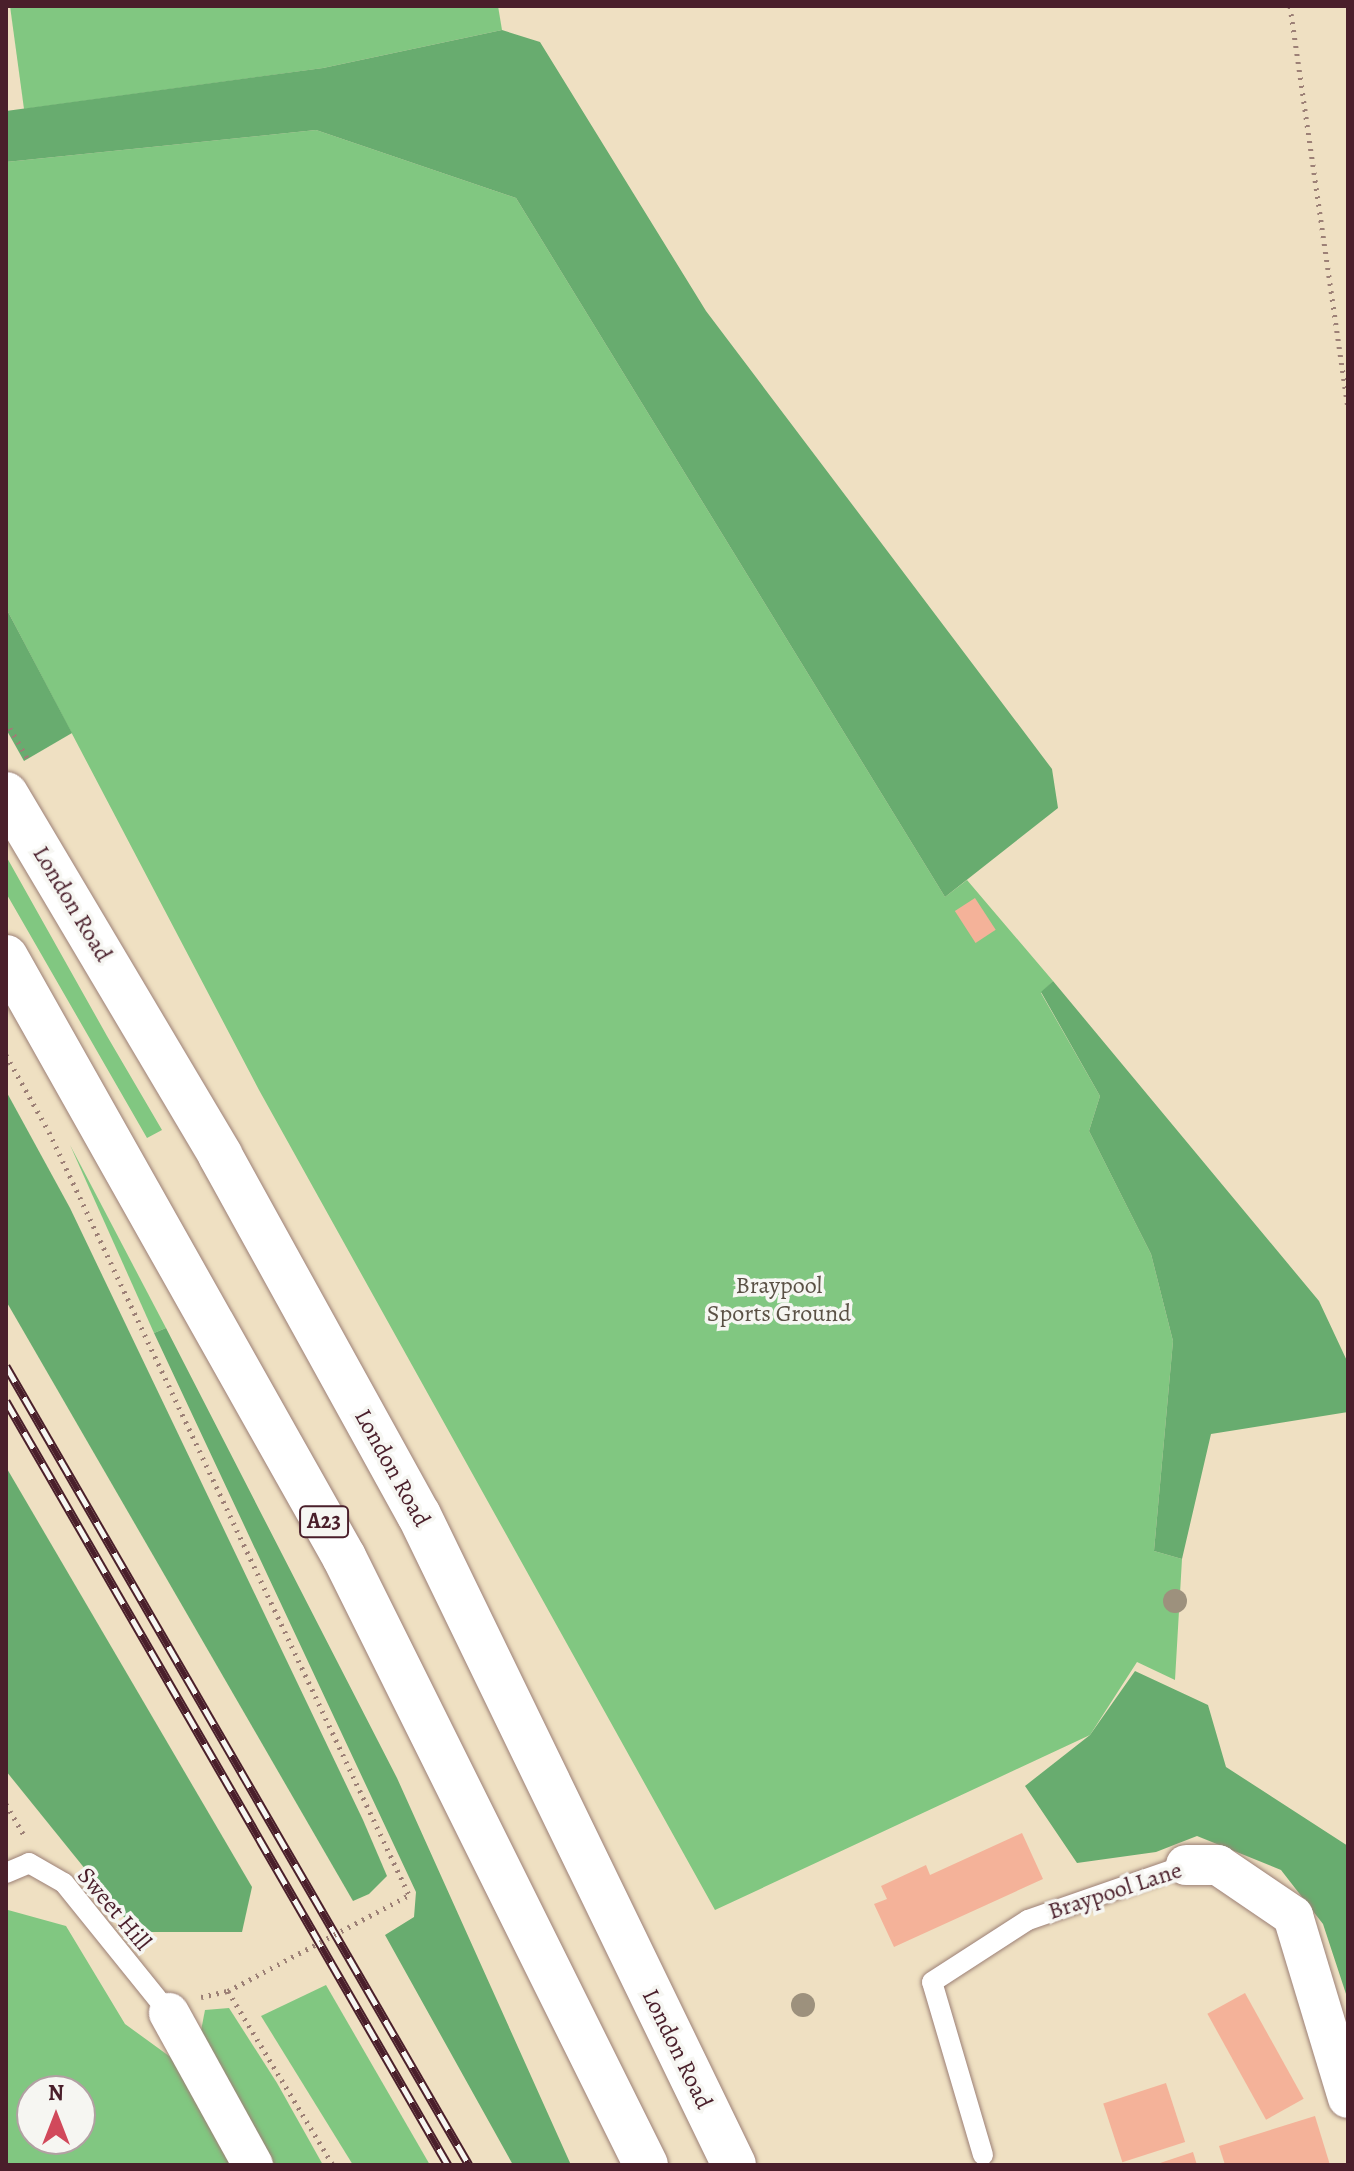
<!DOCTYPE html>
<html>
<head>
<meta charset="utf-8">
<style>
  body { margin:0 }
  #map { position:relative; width:1354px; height:2171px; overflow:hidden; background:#efe0c2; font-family:Alegreya,serif }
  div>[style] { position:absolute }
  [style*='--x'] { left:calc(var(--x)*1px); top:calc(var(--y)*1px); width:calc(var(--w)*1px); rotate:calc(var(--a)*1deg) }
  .green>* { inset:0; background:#81c781 }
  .forest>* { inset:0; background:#68ac6f }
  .building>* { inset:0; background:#f4b299; transform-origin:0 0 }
  .path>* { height:5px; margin-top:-2.5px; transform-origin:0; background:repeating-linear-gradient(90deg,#9c8076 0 2px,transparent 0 8px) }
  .roads { filter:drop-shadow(0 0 2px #9c8076) drop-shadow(0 0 2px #9c8076) }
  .lane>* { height:20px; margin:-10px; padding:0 10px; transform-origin:10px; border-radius:10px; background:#fff }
  .street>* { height:40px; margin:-20px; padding:0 20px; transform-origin:20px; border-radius:20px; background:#fff }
  .highway>* { height:44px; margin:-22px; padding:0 22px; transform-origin:22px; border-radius:22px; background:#fff }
  .rail>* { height:9px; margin-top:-4.5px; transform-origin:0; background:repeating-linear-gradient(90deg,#f6f6f2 0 18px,#4a1f2b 0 36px); box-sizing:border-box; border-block:2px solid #4a1f2b }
  .path-bridge>* { height:5px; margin-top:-2.5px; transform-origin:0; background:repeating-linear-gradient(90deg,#9c8076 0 2px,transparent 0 8px) }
  .trees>* { width:24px; height:24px; margin:-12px; border-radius:50%; background:#9d917d }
  span { translate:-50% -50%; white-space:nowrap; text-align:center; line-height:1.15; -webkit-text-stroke:7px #f6f6f2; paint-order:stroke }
  .shield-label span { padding:2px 6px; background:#f6f6f2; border:2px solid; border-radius:6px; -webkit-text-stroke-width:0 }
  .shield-label { font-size:22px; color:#4a1f2b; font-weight:700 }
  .street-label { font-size:24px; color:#4a1f2b }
  .park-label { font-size:24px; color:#5a5145 }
  .frame { position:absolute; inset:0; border:8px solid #4a1f2b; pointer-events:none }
  .north { position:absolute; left:16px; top:2075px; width:80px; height:80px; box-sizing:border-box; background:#f6f6f2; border:2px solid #b1a0a2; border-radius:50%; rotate:0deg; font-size:22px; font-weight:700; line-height:32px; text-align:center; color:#4a1f2b }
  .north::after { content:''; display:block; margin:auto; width:28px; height:36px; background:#d1495b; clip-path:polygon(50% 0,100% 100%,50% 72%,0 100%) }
</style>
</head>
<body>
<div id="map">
  <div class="green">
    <i style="clip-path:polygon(10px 6px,498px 6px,502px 30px,323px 68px,24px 109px)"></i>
    <i style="clip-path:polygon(316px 130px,516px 198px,945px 897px,967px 880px,1053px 981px,1041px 993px,1100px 1096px,1089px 1131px,1151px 1254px,1173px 1341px,1154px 1551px,1182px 1559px,1175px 1680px,1137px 1662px,1090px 1735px,715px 1910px,259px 1090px,6px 608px,6px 162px)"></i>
    <i style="clip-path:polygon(6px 856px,107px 1036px,162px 1130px,147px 1138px,6px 893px)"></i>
    <i style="clip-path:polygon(70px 1145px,166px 1328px,154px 1333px)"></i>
    <i style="clip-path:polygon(evenodd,8px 1910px,66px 1926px,125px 2024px,187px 2069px,238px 2165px,6px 2165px,8px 1910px,32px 2091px,80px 2091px,80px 2139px,32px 2139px,32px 2091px)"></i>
    <i style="clip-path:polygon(326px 1985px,430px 2165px,353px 2165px,261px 2016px)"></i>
    <i style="clip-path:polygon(229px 2008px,277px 2083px,323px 2165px,267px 2165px,199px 2041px,205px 2010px)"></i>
  </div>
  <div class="forest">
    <i style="clip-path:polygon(502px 30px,540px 42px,706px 311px,1052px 769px,1058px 808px,945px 897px,516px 198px,316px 130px,6px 162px,6px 111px,323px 68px)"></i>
    <i style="clip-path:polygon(6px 608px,72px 733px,24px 761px,6px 729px)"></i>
    <i style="clip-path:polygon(1053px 981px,1319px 1301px,1348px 1363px,1348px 1412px,1211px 1434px,1182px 1559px,1154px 1551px,1173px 1341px,1151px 1254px,1089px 1131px,1100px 1096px,1041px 992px)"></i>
    <i style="clip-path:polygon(6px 1091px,70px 1208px,363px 1820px,387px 1876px,369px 1894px,353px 1901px,6px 1301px)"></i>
    <i style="clip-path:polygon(166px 1328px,397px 1778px,571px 2165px,513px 2165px,385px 1935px,414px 1917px,416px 1892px,154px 1333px)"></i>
    <i style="clip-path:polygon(6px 1467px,252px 1887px,242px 1932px,136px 1932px,6px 1771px)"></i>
    <i style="clip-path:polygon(1135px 1671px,1208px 1705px,1226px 1767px,1348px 1846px,1348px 2000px,1323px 1924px,1281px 1870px,1197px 1836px,1156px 1852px,1077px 1863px,1025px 1786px,1090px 1735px)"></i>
  </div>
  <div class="building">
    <i style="left:975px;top:898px;width:38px;height:24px;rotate:57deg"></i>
    <i style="clip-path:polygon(1022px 1833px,1043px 1879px,894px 1947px,874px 1904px,887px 1899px,881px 1886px,926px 1865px,930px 1875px)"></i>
    <i style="left:1245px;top:1993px;width:121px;height:43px;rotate:61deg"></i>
    <i style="left:1166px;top:2083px;width:62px;height:66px;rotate:72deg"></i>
    <i style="clip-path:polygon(1315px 2116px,1330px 2165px,1225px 2165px,1219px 2146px)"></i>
    <i style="clip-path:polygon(1193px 2152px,1197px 2165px,1157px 2165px,1157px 2164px)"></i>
  </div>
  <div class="path">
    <i style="--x:1290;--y:6;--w:407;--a:81.8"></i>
    <i style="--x:6;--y:721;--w:46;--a:60.1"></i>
    <i style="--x:6;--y:1055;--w:88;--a:60.8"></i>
    <i style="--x:49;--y:1132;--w:844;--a:64.74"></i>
    <i style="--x:6;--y:1804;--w:39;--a:60"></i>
    <i style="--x:201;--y:1997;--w:28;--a:-13"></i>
    <i style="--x:228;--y:1991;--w:203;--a:58.9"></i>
  </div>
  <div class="roads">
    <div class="lane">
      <i style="--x:6;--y:1873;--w:25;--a:-23"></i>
      <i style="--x:29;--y:1863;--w:40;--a:29.7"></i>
      <i style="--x:64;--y:1883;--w:167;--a:51.1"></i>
      <i style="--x:983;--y:2155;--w:180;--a:-106.4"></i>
      <i style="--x:932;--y:1982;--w:114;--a:-32.9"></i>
      <i style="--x:1028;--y:1920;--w:167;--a:-19.2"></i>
    </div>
    <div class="street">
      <i style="--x:1186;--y:1865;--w:32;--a:0"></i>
      <i style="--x:1218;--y:1865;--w:91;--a:34.2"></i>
      <i style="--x:1293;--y:1916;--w:190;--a:73.2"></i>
      <i style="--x:169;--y:2013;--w:174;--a:61.1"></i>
    </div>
    <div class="highway">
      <i style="--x:6;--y:794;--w:420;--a:59.3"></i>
      <i style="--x:220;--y:1155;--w:411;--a:61.1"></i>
      <i style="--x:419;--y:1515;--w:722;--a:64.14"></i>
      <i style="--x:6;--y:957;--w:689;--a:60.61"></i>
      <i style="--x:344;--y:1557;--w:679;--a:63.59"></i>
    </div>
  </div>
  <div class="rail">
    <i style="--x:6;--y:1366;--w:923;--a:59.91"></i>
    <i style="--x:6;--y:1401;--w:883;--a:59.95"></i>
  </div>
  <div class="path-bridge">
    <i style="--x:228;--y:1991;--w:205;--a:-27.9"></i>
  </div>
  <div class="trees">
    <i style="left:1175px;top:1601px"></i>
    <i style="left:803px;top:2005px"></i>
  </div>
  <div class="shield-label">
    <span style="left:324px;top:1522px">A23</span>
  </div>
  <div class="street-label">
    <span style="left:72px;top:904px;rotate:59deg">London Road</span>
    <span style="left:392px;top:1468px;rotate:61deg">London Road</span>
    <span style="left:1115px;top:1891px;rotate:-18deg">Braypool Lane</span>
    <span style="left:114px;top:1909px;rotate:50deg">Sweet Hill</span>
    <span style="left:677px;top:2049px;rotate:64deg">London Road</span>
  </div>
  <div class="park-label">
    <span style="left:779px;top:1300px">Braypool<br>Sports Ground</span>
  </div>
  <div class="frame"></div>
  <div class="north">N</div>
</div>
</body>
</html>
